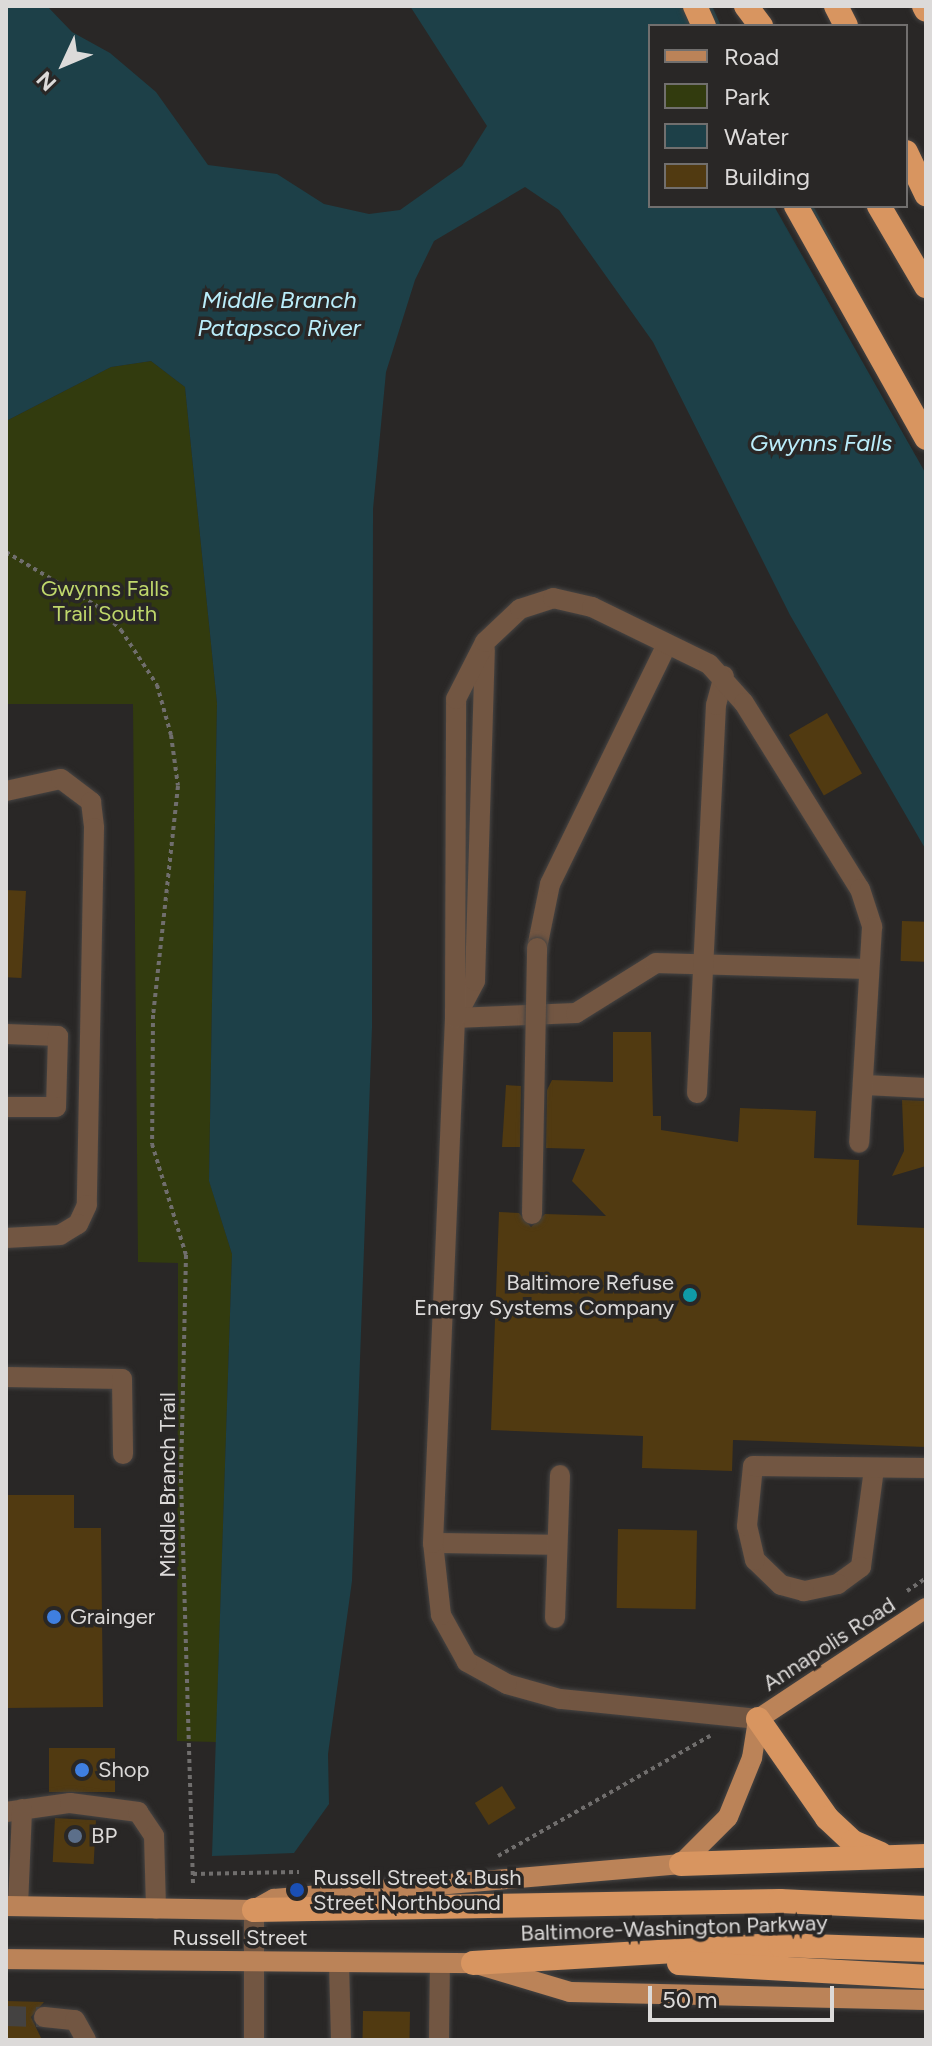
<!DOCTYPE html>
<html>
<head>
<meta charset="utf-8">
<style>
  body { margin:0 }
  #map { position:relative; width:932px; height:2046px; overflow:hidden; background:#292726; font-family:Figtree,sans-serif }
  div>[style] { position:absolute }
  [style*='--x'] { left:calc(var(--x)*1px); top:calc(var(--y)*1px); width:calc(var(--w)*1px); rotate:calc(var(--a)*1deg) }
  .green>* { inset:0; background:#323b0e }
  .water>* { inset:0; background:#1d4048 }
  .pier>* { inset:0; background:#292726 }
  .building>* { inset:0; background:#513a11; transform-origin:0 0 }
  .minor-tunnel>* { height:20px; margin-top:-10px; transform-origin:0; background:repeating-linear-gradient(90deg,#444241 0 20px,transparent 0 30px) }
  .path>* { height:4px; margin-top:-2px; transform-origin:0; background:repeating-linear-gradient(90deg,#706e6d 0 4px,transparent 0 8px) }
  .roads { filter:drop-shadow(0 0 2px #464443) drop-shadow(0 0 2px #464443) }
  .minor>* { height:20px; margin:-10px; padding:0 10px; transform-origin:10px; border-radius:10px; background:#725642 }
  .major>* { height:20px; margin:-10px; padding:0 10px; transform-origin:10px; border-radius:10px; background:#bb8358 }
  .highway>* { height:24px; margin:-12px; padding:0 12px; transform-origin:12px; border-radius:12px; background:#d89560 }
  .bridges { filter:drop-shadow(0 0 2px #464443) drop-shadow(0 0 2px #464443) }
  .minor-bridge>* { height:20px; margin:-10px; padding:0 10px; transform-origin:10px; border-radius:10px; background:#725642 }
  .dots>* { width:22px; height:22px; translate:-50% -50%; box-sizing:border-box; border:4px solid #292726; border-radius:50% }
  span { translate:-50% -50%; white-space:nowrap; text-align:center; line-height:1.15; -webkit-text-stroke:7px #292726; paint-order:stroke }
  .park-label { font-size:22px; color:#bfd76b }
  .poi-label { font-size:22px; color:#dcdad9 }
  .right { translate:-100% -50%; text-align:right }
  .left { translate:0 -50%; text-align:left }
  .street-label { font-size:22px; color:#dcdad9 }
  .water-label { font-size:24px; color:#baedfa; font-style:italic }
  .frame { position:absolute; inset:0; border:8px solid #dcdad9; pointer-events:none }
  .legend { position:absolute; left:648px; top:24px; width:260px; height:184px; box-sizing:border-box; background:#292726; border:2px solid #716f6e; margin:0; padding:10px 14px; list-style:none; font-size:24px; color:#dcdad9 }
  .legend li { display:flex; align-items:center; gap:16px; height:40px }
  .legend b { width:40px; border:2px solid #716f6e }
  .north { position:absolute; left:24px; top:24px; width:80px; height:80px; -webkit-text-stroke:6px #292726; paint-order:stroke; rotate:226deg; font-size:22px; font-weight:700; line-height:32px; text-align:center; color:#dcdad9 }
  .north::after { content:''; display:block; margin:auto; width:28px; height:36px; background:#dcdad9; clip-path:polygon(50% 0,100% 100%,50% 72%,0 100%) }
  .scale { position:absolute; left:648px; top:1986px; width:186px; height:36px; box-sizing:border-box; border:4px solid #dcdad9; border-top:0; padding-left:10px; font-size:24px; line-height:28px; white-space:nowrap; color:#dcdad9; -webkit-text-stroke:6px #292726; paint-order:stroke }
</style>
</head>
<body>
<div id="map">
  <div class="green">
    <i style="clip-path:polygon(151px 361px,185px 387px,217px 703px,209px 1180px,232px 1254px,216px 1742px,177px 1741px,178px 1263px,138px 1262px,133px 704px,6px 704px,6px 421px,111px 367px)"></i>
  </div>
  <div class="water">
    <i style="clip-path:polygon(6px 6px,47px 6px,72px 32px,110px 53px,156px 92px,208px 165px,277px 174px,324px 204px,369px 214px,400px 210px,462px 166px,487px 126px,410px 6px,712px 6px,721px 26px,650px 26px,650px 206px,813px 206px,926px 417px,926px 850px,790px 615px,653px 342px,559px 210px,525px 187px,434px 241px,415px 280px,386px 372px,373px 509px,372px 1027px,352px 1581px,328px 1754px,329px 1804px,294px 1853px,212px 1856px,232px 1254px,209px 1181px,217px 703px,185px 387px,151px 361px,111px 367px,6px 421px)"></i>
  </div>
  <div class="pier">
    <i style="clip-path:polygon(774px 206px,808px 206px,926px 415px,926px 474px)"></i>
  </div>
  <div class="building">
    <i style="left:827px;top:713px;width:70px;height:44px;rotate:60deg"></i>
    <i style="left:6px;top:890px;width:20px;height:87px;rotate:3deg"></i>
    <i style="left:902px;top:921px;width:24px;height:40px;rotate:2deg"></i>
    <i style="clip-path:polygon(613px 1032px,651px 1032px,653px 1116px,661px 1116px,661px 1130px,738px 1142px,740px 1108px,816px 1111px,814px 1158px,859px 1160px,857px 1225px,926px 1228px,926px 1447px,733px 1440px,732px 1471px,642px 1468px,643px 1436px,491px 1430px,499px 1212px,519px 1213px,531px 1227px,545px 1214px,606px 1216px,572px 1181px,585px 1149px,546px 1148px,547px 1090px,552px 1080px,613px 1082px)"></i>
    <i style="clip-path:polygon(506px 1085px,521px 1086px,520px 1147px,502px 1147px)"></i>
    <i style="clip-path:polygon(902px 1100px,926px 1101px,926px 1166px,892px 1176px,904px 1151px)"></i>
    <i style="clip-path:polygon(6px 1495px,74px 1495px,74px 1528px,101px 1528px,103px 1707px,6px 1708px)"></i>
    <i style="left:618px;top:1529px;width:79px;height:79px;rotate:1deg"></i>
    <i style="left:49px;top:1748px;width:66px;height:44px"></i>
    <i style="left:502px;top:1786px;width:26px;height:32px;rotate:58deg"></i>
    <i style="left:55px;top:1818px;width:41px;height:44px;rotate:3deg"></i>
    <i style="clip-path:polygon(6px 2001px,44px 2002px,31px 2017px,42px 2040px,6px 2040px)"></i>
    <i style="left:363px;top:2011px;width:47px;height:29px;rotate:1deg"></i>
  </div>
  <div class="minor-tunnel">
    <i style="--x:6;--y:2016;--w:38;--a:2"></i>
  </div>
  <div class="path">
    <i style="--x:6;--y:552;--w:106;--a:30.7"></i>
    <i style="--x:97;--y:606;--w:34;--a:45"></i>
    <i style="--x:121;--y:630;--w:66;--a:56.8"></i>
    <i style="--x:157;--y:685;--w:52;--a:74.4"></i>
    <i style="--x:171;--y:735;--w:51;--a:82.2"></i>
    <i style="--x:178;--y:786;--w:230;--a:96.2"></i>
    <i style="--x:153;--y:1015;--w:129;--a:90.4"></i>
    <i style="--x:152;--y:1144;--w:116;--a:73"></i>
    <i style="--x:186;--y:1255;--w:224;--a:91.3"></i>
    <i style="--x:181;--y:1479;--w:407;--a:88.3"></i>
    <i style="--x:907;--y:1591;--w:23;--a:-34"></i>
    <i style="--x:498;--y:1856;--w:244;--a:-29.5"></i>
    <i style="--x:193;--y:1874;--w:106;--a:-1.1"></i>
  </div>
  <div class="roads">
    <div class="minor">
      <i style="--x:6;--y:791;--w:56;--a:-12.3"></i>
      <i style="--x:61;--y:779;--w:38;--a:37"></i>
      <i style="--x:91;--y:802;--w:26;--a:83"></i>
      <i style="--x:94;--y:828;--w:377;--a:91.1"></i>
      <i style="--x:87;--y:1205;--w:21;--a:115"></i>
      <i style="--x:78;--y:1224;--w:21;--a:149"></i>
      <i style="--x:60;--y:1235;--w:54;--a:176.8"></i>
      <i style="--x:537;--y:948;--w:65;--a:-78.5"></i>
      <i style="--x:550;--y:884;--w:267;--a:-64"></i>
      <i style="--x:456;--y:1017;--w:41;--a:-62.2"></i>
      <i style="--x:475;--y:981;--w:331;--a:-88.3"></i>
      <i style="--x:455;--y:1018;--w:121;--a:-2.4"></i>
      <i style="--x:576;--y:1013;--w:94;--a:-32"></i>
      <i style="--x:656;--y:963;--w:211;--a:1.6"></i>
      <i style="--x:6;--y:1034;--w:52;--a:2.2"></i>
      <i style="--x:58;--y:1036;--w:71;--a:91.6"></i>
      <i style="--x:56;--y:1107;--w:50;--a:180"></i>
      <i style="--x:865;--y:1085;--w:61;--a:2.8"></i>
      <i style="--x:697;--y:1093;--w:388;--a:-87.2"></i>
      <i style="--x:716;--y:705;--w:30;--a:-75"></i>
      <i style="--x:6;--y:1377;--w:116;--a:1"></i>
      <i style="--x:122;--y:1379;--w:75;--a:89.2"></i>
      <i style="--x:874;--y:1469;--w:99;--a:97.6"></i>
      <i style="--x:861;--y:1567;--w:29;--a:144"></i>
      <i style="--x:838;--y:1584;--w:35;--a:168"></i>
      <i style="--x:804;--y:1591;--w:24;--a:-165"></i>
      <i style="--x:781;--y:1585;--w:36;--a:-136"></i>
      <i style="--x:755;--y:1560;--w:35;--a:-103"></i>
      <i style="--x:747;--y:1526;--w:60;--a:-84.3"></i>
      <i style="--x:753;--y:1466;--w:173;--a:0.7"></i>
      <i style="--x:433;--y:1543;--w:124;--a:0.9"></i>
      <i style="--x:555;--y:1618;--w:143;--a:-88"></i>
      <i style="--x:758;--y:1719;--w:199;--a:-174.2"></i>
      <i style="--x:560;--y:1699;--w:55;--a:-164.2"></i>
      <i style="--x:507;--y:1684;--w:46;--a:-151.2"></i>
      <i style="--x:467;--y:1662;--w:54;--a:-119"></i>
      <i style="--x:441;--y:1615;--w:72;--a:-96.3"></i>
      <i style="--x:433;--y:1543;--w:525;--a:-87.6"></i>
      <i style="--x:455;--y:1018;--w:319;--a:-89.8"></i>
      <i style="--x:456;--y:699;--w:64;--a:-63"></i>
      <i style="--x:485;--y:642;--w:48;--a:-43.3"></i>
      <i style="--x:520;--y:609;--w:35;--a:-18"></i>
      <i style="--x:553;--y:598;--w:40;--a:13"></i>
      <i style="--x:592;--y:607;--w:130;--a:26"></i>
      <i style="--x:709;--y:664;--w:52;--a:48.1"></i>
      <i style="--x:744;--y:703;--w:219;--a:58.1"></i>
      <i style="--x:860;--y:889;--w:40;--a:72"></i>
      <i style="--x:872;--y:927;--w:216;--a:93.4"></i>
      <i style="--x:6;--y:1812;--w:65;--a:-8"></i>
      <i style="--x:70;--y:1803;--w:69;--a:7.5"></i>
      <i style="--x:138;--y:1812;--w:29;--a:56"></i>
      <i style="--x:154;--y:1836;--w:73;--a:88.4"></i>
      <i style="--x:18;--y:1906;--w:97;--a:-87.6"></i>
      <i style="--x:339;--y:1963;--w:77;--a:88.5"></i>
      <i style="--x:44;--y:2017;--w:31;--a:6"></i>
      <i style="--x:75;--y:2020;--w:23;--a:61"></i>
      <i style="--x:254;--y:2040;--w:130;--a:-90"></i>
      <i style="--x:439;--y:2040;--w:77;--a:-89.3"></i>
    </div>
    <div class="major">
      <i style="--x:6;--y:1906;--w:248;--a:0.9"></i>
      <i style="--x:254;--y:1910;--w:23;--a:-29"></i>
      <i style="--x:274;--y:1899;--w:409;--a:-4.9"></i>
      <i style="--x:681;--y:1864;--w:66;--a:-45"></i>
      <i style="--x:728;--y:1817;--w:64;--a:-67.9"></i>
      <i style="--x:752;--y:1758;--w:39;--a:-81"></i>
      <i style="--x:758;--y:1719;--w:201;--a:-33.5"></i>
      <i style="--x:6;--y:1959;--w:467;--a:0.5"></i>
      <i style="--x:473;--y:1963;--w:101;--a:16.6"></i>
      <i style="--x:570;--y:1992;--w:356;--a:1.3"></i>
    </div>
    <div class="highway">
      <i style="--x:695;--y:6;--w:22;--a:66"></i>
      <i style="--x:746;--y:6;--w:25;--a:53"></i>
      <i style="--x:836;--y:6;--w:22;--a:63"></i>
      <i style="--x:924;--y:6;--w:4;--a:63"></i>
      <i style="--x:906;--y:152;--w:47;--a:64.5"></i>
      <i style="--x:796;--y:206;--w:266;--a:60.7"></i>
      <i style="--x:879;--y:206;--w:93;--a:59.6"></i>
      <i style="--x:758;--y:1719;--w:121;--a:55.1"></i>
      <i style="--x:827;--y:1818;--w:35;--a:43"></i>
      <i style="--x:853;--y:1842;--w:30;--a:23"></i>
      <i style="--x:681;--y:1864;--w:245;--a:-1.9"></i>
      <i style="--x:254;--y:1910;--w:526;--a:-0.98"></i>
      <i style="--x:780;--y:1901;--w:146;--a:2.7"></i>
      <i style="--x:473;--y:1963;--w:308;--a:-3.4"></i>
      <i style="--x:780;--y:1945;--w:146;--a:2"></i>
      <i style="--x:679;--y:1963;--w:247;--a:3.2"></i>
    </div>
  </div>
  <div class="bridges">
    <div class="minor-bridge">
      <i style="--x:532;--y:1214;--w:266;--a:-88.9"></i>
    </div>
  </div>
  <div class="dots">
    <i style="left:690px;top:1295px;background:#0f9aa8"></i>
    <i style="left:54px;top:1617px;background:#3f7fe0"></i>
    <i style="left:82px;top:1770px;background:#3f7fe0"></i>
    <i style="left:75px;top:1836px;background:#5c6f8a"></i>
    <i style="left:297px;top:1890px;background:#1a4fb4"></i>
  </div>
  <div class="park-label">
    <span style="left:105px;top:601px">Gwynns Falls<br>Trail South</span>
  </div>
  <div class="poi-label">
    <span class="right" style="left:674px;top:1295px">Baltimore Refuse<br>Energy Systems Company</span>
    <span class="left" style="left:70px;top:1617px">Grainger</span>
    <span class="left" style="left:98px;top:1770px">Shop</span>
    <span class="left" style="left:91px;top:1836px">BP</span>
    <span class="left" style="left:313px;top:1890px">Russell Street &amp; Bush<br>Street Northbound</span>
  </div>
  <div class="street-label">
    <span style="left:168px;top:1485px;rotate:-90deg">Middle Branch Trail</span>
    <span style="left:829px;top:1644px;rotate:-33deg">Annapolis Road</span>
    <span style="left:674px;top:1928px;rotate:-2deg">Baltimore-Washington Parkway</span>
    <span style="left:240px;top:1938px">Russell Street</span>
  </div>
  <div class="water-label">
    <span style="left:279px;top:314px">Middle Branch<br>Patapsco River</span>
    <span style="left:821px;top:443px">Gwynns Falls</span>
  </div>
  <div class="frame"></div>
  <ul class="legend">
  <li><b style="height:10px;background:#bb8358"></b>Road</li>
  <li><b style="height:22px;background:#323b0e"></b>Park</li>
  <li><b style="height:22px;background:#1d4048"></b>Water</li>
  <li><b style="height:22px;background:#513a11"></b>Building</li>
  </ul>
  <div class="north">N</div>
  <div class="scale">50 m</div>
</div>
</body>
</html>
